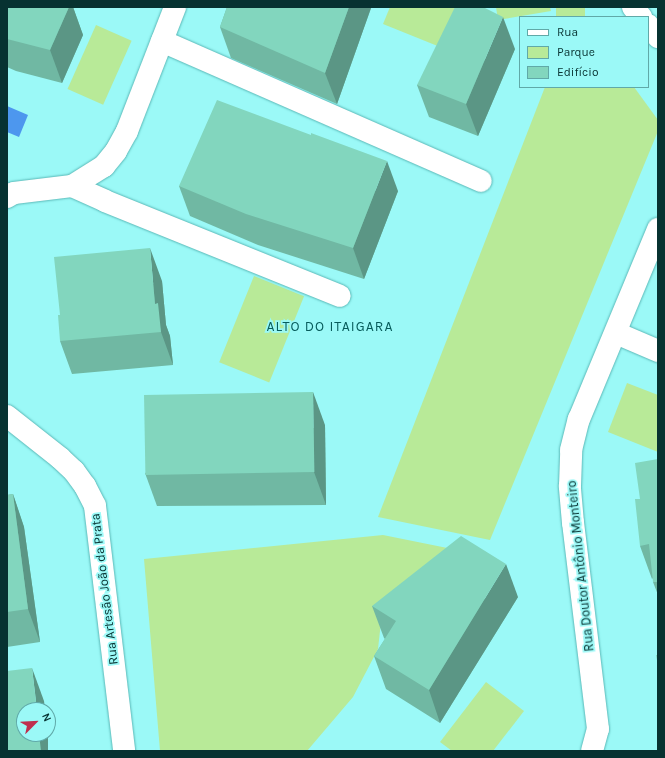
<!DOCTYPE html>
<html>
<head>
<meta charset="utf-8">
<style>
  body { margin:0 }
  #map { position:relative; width:665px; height:758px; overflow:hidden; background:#9bf9f7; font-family:Karla,sans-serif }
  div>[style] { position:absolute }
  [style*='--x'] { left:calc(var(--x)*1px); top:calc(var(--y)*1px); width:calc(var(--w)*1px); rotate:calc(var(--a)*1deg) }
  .green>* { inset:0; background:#b8ea98; transform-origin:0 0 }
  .water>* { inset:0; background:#4d97ee }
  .roads { filter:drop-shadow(0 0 1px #5ab8b7) drop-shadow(0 0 1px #5ab8b7) }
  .minor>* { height:22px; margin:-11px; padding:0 11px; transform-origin:11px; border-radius:11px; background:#fff }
  .wall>* { inset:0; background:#70b8a3 }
  .shaded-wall>* { inset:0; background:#5b9685; transform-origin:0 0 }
  .building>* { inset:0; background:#82d6be; transform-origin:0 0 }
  span { translate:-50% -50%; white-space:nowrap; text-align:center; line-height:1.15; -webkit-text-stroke:3.5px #9bf9f7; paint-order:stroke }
  .street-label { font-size:13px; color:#073231 }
  .neighbourhood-label { font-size:14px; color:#075c5b; letter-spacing:1px }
  .frame { position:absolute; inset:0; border:8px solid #073231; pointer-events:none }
  .legend { position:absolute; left:519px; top:16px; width:130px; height:72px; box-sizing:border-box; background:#9bf9f7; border:1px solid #60a9a8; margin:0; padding:5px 7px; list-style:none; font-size:12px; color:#073231 }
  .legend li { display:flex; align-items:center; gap:8px; height:20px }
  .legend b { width:20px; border:1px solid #60a9a8 }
  .north { position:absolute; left:16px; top:702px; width:40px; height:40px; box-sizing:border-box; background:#9bf9f7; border:1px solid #60a9a8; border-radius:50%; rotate:66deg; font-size:11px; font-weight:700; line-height:16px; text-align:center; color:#073231 }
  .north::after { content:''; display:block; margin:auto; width:14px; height:18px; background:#bf2f4e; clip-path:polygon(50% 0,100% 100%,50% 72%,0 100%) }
</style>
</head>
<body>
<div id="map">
  <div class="green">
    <i style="clip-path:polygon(390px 7px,466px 7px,450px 51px,383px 24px)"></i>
    <i style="clip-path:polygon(496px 7px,550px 7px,551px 11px,498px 20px)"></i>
    <i style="left:556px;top:7px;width:29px;height:10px"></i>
    <i style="left:96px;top:25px;width:39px;height:70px;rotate:24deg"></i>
    <i style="clip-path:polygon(545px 87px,634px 87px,658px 120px,658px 131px,490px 540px,378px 517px)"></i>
    <i style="left:254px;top:276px;width:54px;height:93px;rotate:22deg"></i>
    <i style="clip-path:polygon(627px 383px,658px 395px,658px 452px,608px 432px)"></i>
    <i style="clip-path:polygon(383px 535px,477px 554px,381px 622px,378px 649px,353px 697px,307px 751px,160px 751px,144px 559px)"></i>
    <i style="clip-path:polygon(486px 682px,524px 711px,493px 751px,452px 751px,440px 742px)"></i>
  </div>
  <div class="water">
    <i style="clip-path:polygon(7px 106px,28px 115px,19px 137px,7px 132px)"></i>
  </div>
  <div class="roads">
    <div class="minor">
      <i style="--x:633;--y:7;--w:13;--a:51"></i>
      <i style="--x:648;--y:25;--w:16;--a:50"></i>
      <i style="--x:162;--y:41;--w:348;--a:23.7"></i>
      <i style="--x:72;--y:186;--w:36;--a:24"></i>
      <i style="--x:105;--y:201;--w:253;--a:22"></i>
      <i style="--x:7;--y:197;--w:8;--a:-30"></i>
      <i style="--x:14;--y:193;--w:58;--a:-6.9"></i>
      <i style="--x:72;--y:186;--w:38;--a:-32"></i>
      <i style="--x:104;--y:166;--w:19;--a:-51"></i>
      <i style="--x:116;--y:151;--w:23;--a:-61"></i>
      <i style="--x:127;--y:131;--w:133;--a:-68.8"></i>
      <i style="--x:616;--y:333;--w:46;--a:23.2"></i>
      <i style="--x:7;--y:416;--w:68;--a:38.4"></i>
      <i style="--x:60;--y:458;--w:19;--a:43"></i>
      <i style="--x:74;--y:471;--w:19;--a:54"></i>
      <i style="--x:85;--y:486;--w:22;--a:63"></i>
      <i style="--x:95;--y:506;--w:247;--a:83.2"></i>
      <i style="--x:592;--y:751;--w:23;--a:-75"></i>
      <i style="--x:598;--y:729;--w:208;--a:-96.9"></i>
      <i style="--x:573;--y:523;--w:37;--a:-95"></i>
      <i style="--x:570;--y:486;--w:36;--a:-88"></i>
      <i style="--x:571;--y:450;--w:32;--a:-76"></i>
      <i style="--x:579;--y:419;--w:206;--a:-67.4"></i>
    </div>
  </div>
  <div class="wall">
    <i style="clip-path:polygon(7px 7px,73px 7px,83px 35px,62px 83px,16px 71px,7px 67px)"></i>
    <i style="clip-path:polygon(227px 7px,371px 7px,371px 8px,337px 104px,231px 58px,220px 27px)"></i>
    <i style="clip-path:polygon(515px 49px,478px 136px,429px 117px,417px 85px)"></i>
    <i style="clip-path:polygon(179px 186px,398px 191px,364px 279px,258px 245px,190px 216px)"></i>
    <i style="clip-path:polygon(162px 281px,166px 325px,170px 336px,173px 365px,72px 374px,60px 341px,60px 315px)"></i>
    <i style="clip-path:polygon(325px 425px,326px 505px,157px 506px,145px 473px)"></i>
    <i style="clip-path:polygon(658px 459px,658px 595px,653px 582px,653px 578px,652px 579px,640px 546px,640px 499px)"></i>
    <i style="clip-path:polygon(13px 494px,24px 527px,40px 642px,7px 647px,7px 495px)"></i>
    <i style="clip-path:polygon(518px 597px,440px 723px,386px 689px,374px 656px,385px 639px,384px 638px,372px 606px)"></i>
  </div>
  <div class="shaded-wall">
    <i style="clip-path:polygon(69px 7px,73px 7px,83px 35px,62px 83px,50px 50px)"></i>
    <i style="clip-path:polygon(349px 7px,371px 7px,371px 8px,337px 104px,325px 73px)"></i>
    <i style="clip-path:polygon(503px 17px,515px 49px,478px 136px,466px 104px)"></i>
    <i style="clip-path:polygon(387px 161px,398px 191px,364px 279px,353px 248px)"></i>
    <i style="clip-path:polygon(150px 248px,162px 281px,166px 325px,170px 336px,173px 365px,161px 332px,155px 304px)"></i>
    <i style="clip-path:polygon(313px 392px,325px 425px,326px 505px,314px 472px)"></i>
    <i style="clip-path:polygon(13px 494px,24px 527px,40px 642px,28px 609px)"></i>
    <i style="clip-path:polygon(506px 564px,518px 597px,440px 723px,429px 690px)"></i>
    <i style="clip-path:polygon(32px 668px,44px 701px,45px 710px,37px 710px)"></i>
    <i style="left:39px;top:734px;width:9px;height:17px"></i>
  </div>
  <div class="building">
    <i style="clip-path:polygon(7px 7px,69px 7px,50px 50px,7px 39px)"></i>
    <i style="clip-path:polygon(227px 7px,349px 7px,325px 73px,220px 27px)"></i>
    <i style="clip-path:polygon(455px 7px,483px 7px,503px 17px,466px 104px,417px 85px)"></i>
    <i style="clip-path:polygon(217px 100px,311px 135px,311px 133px,387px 161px,353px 248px,246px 214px,179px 186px)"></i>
    <i style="clip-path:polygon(150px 248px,155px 304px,158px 303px,161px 332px,60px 341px,58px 315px,60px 315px,54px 257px)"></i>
    <i style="left:313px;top:392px;width:80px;height:169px;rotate:89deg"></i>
    <i style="clip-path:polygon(658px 459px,658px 582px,653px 582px,649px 544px,640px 546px,635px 499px,640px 499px,635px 463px)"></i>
    <i style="clip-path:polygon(13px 494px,28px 609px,7px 612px,7px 495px)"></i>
    <i style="clip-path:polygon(461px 536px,506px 564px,429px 690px,374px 656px,396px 621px,372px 606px)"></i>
    <i style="clip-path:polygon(656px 655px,658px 655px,658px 666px)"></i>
    <i style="clip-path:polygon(32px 668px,37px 710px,24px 710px,24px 734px,39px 734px,41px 751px,7px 751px,7px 671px)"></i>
  </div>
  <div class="street-label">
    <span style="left:581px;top:566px;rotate:-96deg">Rua Doutor Antônio Monteiro</span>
    <span style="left:105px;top:589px;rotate:-97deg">Rua Artesão João da Prata</span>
  </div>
  <div class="neighbourhood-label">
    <span style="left:330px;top:327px">ALTO DO ITAIGARA</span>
  </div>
  <div class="frame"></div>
  <ul class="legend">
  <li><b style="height:5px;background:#fff"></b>Rua</li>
  <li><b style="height:11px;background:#b8ea98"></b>Parque</li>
  <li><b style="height:11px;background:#82d6be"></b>Edifício</li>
  </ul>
  <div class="north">N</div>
</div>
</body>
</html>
